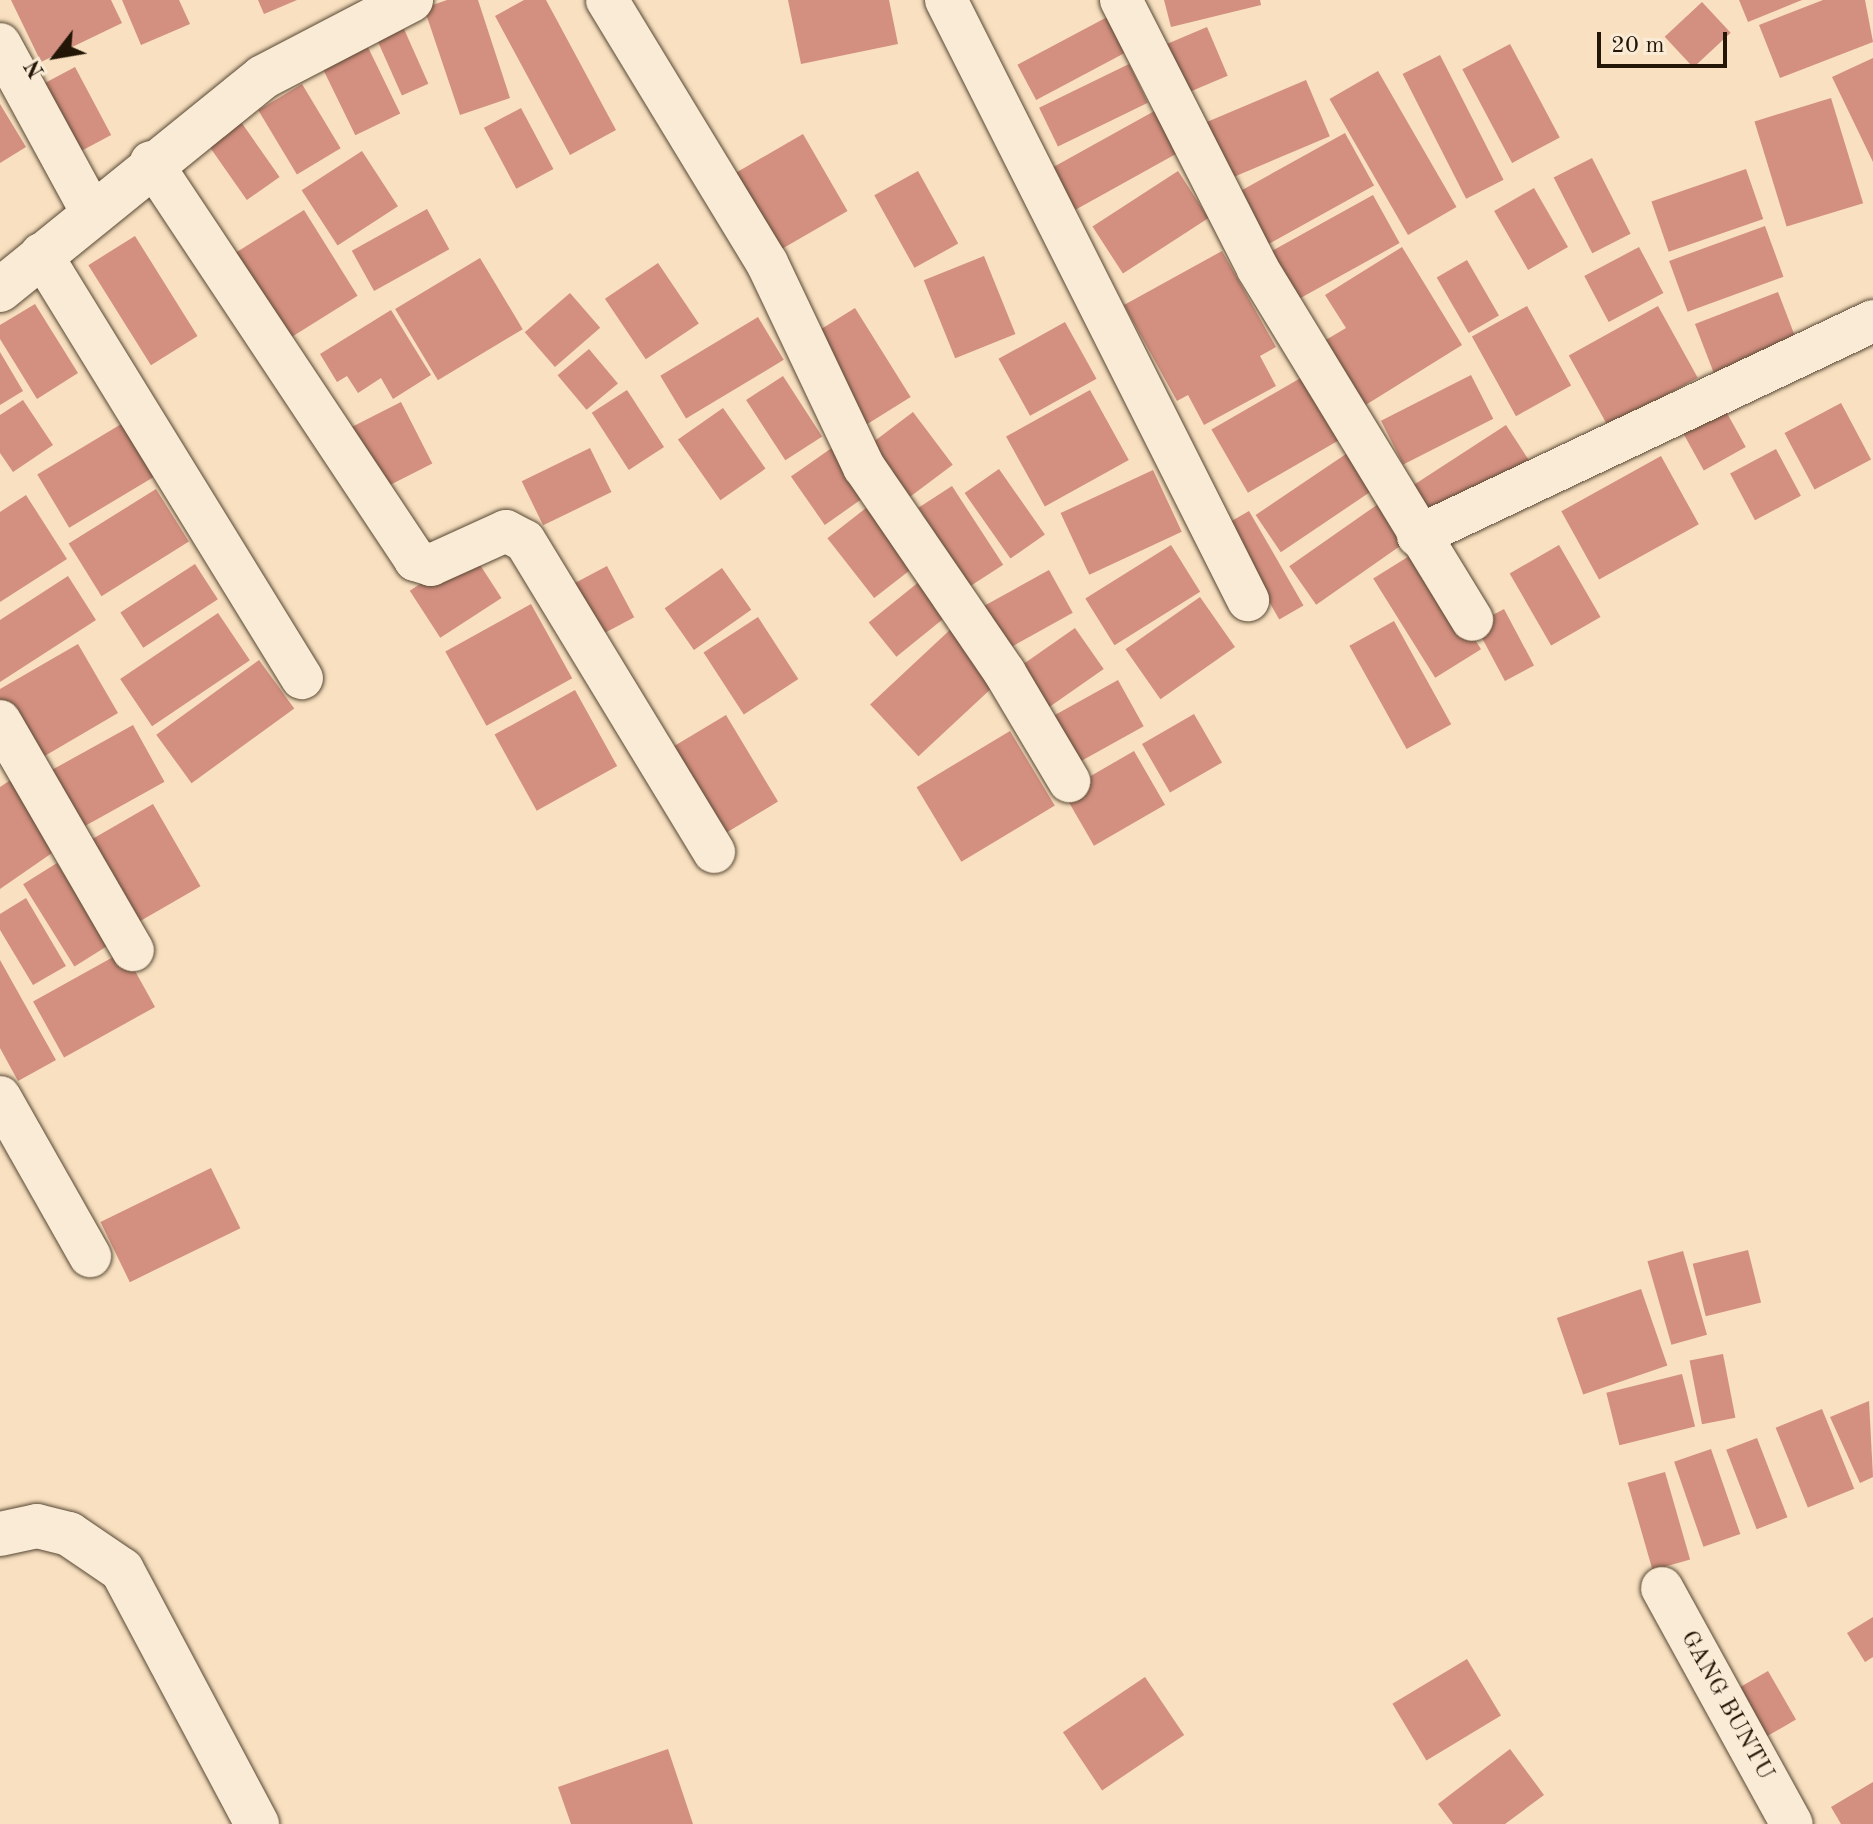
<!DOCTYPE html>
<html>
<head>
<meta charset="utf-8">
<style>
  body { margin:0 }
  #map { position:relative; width:1873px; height:1824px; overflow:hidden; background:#f8e0c0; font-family:"Old Standard TT",serif }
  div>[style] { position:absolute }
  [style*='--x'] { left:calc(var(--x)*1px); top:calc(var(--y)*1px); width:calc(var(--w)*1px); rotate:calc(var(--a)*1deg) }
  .building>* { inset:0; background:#d38f7f; transform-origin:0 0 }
  .roads { filter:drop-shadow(0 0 2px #584834) drop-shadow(0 0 2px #584834) }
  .minor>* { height:42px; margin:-21px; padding:0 21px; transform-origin:21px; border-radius:21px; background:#faebd6 }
  .tertiary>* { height:44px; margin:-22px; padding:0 22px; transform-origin:22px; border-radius:22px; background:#faebd6 }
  span { translate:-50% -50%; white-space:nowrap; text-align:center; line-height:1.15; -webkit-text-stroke:8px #faebd6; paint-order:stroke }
  .street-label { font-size:24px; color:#231606 }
  .north { position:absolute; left:16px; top:16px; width:80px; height:80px; -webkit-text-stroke:6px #faebd6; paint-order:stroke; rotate:239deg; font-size:22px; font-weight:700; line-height:32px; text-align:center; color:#231606 }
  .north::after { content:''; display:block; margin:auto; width:28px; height:36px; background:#231606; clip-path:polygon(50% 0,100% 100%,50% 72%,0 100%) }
  .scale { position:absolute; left:1597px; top:32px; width:130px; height:36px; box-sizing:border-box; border:4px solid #231606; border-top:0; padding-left:10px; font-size:24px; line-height:28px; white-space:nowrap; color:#231606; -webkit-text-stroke:6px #faebd6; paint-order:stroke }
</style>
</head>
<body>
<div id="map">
  <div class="building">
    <i style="clip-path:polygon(11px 0,111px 0,122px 23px,41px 62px)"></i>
    <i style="clip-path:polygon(122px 0,179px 0,190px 24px,141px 45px)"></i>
    <i style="clip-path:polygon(258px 0,297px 0,264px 14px)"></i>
    <i style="clip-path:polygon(447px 0,478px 0,510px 98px,460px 115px,424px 8px)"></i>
    <i style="clip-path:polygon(524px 0,546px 0,616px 130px,570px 155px,495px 16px)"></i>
    <i style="clip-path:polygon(788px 0,889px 0,898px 44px,801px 64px)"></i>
    <i style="clip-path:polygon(1164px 0,1260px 0,1261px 5px,1171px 27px)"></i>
    <i style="clip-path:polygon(1739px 0,1802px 0,1748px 22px)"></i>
    <i style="clip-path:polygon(1823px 0,1865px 0,1873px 42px,1780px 78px,1759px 25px)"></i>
    <i style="left:1702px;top:2px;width:42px;height:51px;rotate:47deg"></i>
    <i style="left:1111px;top:15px;width:40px;height:106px;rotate:62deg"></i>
    <i style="left:1207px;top:27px;width:53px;height:59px;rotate:67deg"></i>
    <i style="left:404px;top:29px;width:60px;height:29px;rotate:66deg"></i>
    <i style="left:363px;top:37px;width:85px;height:50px;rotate:64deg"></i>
    <i style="left:1510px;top:44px;width:106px;height:54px;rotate:62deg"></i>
    <i style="left:1440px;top:55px;width:140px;height:42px;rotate:63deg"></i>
    <i style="clip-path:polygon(1873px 58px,1873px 162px,1832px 77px)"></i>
    <i style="left:1129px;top:64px;width:43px;height:100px;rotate:64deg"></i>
    <i style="left:75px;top:67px;width:77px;height:42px;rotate:62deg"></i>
    <i style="left:1378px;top:71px;width:157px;height:56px;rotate:60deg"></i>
    <i style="left:1306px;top:80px;width:61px;height:111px;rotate:67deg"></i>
    <i style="left:302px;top:84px;width:75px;height:51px;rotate:59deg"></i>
    <i style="left:1831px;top:98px;width:110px;height:80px;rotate:73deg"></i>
    <i style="clip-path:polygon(0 104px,26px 147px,0 163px)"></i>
    <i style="left:521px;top:108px;width:69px;height:42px;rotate:62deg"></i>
    <i style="left:232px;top:109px;width:83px;height:40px;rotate:55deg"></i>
    <i style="left:1158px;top:109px;width:48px;height:121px;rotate:61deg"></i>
    <i style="left:1345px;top:133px;width:60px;height:121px;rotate:61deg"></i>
    <i style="left:803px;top:134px;width:89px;height:83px;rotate:60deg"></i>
    <i style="left:362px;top:151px;width:66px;height:72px;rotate:57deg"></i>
    <i style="left:1592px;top:158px;width:85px;height:43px;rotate:63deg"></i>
    <i style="left:1746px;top:169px;width:53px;height:100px;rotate:71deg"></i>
    <i style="left:918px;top:171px;width:83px;height:50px;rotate:61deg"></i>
    <i style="left:1178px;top:171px;width:56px;height:102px;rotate:57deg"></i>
    <i style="left:1534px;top:188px;width:68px;height:46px;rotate:60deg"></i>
    <i style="left:1373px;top:195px;width:55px;height:119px;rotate:61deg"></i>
    <i style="left:427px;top:209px;width:46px;height:86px;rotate:61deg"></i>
    <i style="left:304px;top:210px;width:101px;height:91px;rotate:58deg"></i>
    <i style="left:1765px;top:226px;width:54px;height:102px;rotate:70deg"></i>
    <i style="left:135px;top:236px;width:118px;height:55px;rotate:58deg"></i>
    <i style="clip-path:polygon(1402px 247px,1462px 345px,1364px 406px,1324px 341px,1346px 328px,1325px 295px)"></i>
    <i style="left:1639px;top:247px;width:52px;height:62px;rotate:62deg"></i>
    <i style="clip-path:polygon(1222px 251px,1276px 347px,1260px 356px,1276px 386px,1204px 425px,1188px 395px,1177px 401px,1124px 305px)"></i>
    <i style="left:984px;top:256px;width:84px;height:65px;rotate:68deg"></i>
    <i style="left:480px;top:258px;width:83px;height:99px;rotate:59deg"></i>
    <i style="left:1467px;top:260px;width:64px;height:35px;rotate:60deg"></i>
    <i style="left:658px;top:263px;width:73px;height:64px;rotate:56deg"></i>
    <i style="left:1778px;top:292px;width:57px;height:89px;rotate:69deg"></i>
    <i style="left:570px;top:293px;width:46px;height:60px;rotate:49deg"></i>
    <i style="clip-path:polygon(35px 304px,78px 373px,37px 399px,0 339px,0 325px)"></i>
    <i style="left:1527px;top:306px;width:91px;height:63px;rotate:61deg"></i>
    <i style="left:1658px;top:306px;width:82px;height:102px;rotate:61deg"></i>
    <i style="left:855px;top:308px;width:105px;height:52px;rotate:58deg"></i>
    <i style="clip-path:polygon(391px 310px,431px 375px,393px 399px,381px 378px,358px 393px,347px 376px,337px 382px,320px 354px)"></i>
    <i style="left:758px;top:317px;width:50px;height:114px;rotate:59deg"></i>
    <i style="left:1065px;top:322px;width:65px;height:76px;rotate:61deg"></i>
    <i style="left:589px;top:349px;width:45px;height:41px;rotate:50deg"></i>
    <i style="clip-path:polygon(0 352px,23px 391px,0 405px)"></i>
    <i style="left:1311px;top:372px;width:73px;height:115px;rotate:60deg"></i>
    <i style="left:1471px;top:375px;width:49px;height:101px;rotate:63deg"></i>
    <i style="left:783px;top:376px;width:72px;height:44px;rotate:57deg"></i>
    <i style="left:627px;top:390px;width:68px;height:42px;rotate:57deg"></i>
    <i style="left:1090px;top:390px;width:80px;height:96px;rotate:61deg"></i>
    <i style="clip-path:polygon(23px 400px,53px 445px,13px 472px,0 453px,0 415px)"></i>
    <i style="left:401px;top:402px;width:69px;height:63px;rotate:63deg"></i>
    <i style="left:1841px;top:403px;width:64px;height:64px;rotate:62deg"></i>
    <i style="left:1723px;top:406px;width:47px;height:48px;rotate:61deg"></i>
    <i style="left:723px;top:408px;width:74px;height:55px;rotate:55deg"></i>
    <i style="left:913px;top:412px;width:66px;height:53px;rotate:53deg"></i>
    <i style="left:123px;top:423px;width:62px;height:100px;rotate:59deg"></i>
    <i style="left:1506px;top:425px;width:43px;height:112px;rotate:57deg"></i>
    <i style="left:836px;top:445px;width:59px;height:55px;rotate:55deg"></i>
    <i style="left:590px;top:448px;width:49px;height:76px;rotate:64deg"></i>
    <i style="left:1776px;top:449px;width:53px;height:52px;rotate:62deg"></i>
    <i style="left:1346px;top:454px;width:45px;height:109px;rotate:56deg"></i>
    <i style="left:1661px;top:456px;width:78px;height:114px;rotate:61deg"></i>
    <i style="left:999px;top:469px;width:80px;height:42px;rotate:55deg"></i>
    <i style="left:1153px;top:470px;width:68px;height:102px;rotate:65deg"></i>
    <i style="left:952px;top:486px;width:94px;height:40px;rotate:57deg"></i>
    <i style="left:156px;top:489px;width:62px;height:103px;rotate:58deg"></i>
    <i style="clip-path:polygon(26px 495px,67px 559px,0 602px,0 512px)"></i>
    <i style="left:1381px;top:502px;width:47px;height:112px;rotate:55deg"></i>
    <i style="left:866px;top:508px;width:76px;height:49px;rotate:52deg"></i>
    <i style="left:1249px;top:511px;width:109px;height:28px;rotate:60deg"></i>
    <i style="left:1171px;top:545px;width:55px;height:101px;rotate:58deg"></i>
    <i style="left:1559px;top:545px;width:83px;height:57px;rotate:60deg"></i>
    <i style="left:1419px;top:550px;width:117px;height:54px;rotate:58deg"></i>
    <i style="left:471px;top:551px;width:56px;height:73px;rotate:57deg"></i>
    <i style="left:195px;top:564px;width:42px;height:89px;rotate:57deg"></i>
    <i style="left:607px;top:566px;width:58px;height:48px;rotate:62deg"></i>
    <i style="left:722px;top:568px;width:51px;height:70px;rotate:55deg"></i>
    <i style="left:1049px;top:570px;width:49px;height:76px;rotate:61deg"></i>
    <i style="clip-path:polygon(68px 576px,96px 620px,0 682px,0 620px)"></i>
    <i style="left:920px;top:581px;width:44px;height:66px;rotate:51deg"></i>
    <i style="left:1200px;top:597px;width:61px;height:91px;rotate:55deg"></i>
    <i style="left:531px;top:604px;width:85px;height:98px;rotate:61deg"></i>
    <i style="left:1504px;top:609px;width:64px;height:33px;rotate:62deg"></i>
    <i style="left:218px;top:613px;width:57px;height:118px;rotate:56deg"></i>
    <i style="left:758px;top:617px;width:74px;height:65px;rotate:57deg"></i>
    <i style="left:1394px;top:621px;width:118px;height:51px;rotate:61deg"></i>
    <i style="left:952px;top:628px;width:71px;height:112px;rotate:47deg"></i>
    <i style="left:1075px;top:628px;width:50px;height:69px;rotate:55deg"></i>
    <i style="clip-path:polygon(78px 644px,118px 713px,31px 764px,0 712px,0 689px)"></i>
    <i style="left:259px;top:660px;width:60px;height:127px;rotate:54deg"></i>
    <i style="left:1118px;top:680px;width:53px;height:86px;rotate:61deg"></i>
    <i style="left:575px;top:690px;width:87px;height:92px;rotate:61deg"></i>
    <i style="left:1194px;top:714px;width:56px;height:60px;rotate:60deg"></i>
    <i style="left:726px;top:715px;width:101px;height:73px;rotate:59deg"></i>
    <i style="left:133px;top:725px;width:65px;height:110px;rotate:61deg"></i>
    <i style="left:1010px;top:731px;width:87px;height:109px;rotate:59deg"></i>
    <i style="left:1134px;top:751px;width:62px;height:82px;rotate:60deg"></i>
    <i style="clip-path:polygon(18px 775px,65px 844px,0 889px,0 787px)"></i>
    <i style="left:153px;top:804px;width:95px;height:86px;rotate:60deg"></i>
    <i style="left:57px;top:863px;width:97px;height:40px;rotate:58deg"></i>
    <i style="clip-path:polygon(26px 898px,66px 966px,33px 985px,0 930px,0 914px)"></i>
    <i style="left:124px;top:951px;width:64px;height:104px;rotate:61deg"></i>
    <i style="clip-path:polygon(0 960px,56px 1060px,18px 1081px,0 1048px)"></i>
    <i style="left:211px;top:1168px;width:67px;height:123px;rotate:64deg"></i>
    <i style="left:1748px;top:1250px;width:54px;height:57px;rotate:76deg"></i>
    <i style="left:1683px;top:1251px;width:87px;height:37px;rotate:74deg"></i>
    <i style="left:1641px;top:1289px;width:81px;height:89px;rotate:71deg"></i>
    <i style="left:1723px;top:1354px;width:65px;height:34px;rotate:79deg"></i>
    <i style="left:1682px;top:1374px;width:54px;height:78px;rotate:76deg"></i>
    <i style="clip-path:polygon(1869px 1401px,1873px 1477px,1860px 1483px,1830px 1417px)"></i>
    <i style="left:1822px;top:1409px;width:86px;height:50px;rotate:68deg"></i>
    <i style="left:1757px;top:1438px;width:85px;height:33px;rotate:69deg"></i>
    <i style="left:1711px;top:1449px;width:90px;height:39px;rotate:71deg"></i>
    <i style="left:1665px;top:1472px;width:91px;height:39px;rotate:74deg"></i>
    <i style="clip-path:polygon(1873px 1617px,1873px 1657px,1865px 1662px,1847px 1633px)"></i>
    <i style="left:1467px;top:1659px;width:66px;height:87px;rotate:59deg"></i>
    <i style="left:1768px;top:1671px;width:56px;height:40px;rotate:60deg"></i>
    <i style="left:1145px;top:1677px;width:70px;height:99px;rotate:56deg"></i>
    <i style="clip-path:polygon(668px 1749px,693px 1824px,571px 1824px,558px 1787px)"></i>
    <i style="clip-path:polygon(1510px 1749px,1544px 1795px,1505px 1824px,1453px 1824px,1438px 1804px)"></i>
    <i style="clip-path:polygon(1873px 1782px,1873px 1824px,1841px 1824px,1831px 1807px)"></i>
  </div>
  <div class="roads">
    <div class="minor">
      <i style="--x:607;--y:0;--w:308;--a:58.7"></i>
      <i style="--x:767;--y:263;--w:226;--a:64.6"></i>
      <i style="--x:864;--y:467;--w:250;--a:55.6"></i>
      <i style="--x:1005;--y:673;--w:126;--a:59.3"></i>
      <i style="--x:946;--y:0;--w:672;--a:63.28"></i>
      <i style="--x:1121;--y:0;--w:302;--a:63"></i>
      <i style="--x:1258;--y:269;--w:411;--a:58.6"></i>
      <i style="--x:0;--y:44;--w:190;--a:61.4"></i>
      <i style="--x:151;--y:162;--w:478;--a:56.4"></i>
      <i style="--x:415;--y:560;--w:17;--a:17"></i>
      <i style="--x:431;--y:565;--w:82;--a:-24.4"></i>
      <i style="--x:506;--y:531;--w:21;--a:28"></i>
      <i style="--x:525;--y:541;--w:364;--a:58.7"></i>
      <i style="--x:41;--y:254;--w:498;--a:58.4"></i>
      <i style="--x:1418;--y:536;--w:503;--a:-25.29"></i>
      <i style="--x:0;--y:721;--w:265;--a:59.9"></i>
      <i style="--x:0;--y:1097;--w:183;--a:60.5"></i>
      <i style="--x:1662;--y:1588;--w:269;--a:61.2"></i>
    </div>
    <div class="tertiary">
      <i style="--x:0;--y:290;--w:338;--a:-39"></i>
      <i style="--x:263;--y:77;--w:167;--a:-27.5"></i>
      <i style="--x:0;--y:1534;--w:38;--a:-12"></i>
      <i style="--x:37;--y:1526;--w:33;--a:14"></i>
      <i style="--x:69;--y:1534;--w:64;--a:34.2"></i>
      <i style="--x:122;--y:1570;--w:288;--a:62"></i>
    </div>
  </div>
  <div class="street-label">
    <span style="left:1726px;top:1706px;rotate:61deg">GANG BUNTU</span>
  </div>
  <div class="north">N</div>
  <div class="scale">20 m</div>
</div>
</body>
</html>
